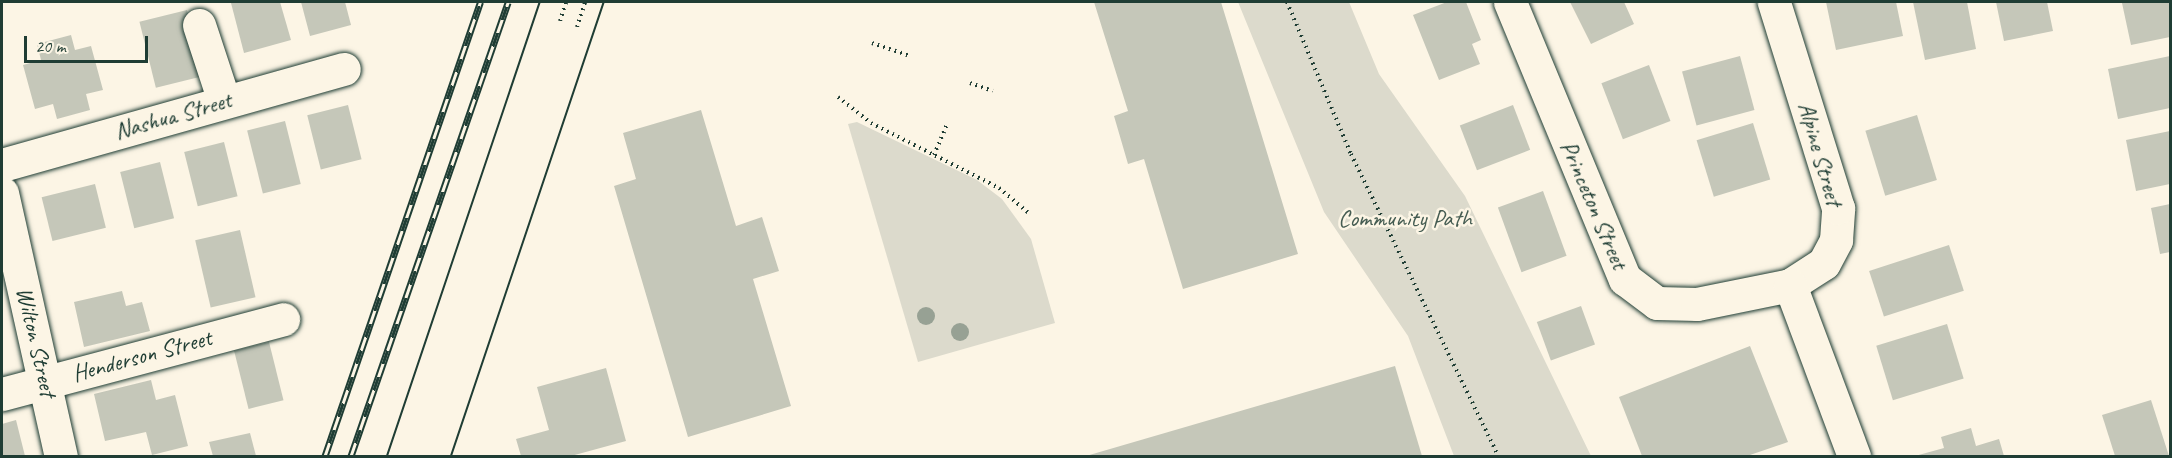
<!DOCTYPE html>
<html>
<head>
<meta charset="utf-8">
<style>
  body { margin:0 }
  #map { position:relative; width:2172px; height:458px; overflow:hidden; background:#fcf5e5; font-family:Caveat,sans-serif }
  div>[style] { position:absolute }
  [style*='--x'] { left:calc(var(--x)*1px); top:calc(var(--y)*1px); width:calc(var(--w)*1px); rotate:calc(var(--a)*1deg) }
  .green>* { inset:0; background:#dcdacc }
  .building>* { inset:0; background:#c5c7b9; transform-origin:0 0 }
  .path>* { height:4px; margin-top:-2px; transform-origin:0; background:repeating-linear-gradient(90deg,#1f3d34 0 1.5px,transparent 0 6px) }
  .roads { filter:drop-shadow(0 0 2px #1f3d34) drop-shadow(0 0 2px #1f3d34) }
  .minor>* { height:33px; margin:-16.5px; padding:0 16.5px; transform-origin:16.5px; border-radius:16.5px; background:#fcf5e5 }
  .tram>* { height:1.5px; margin:-0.75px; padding:0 0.75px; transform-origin:0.75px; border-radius:0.75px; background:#1f3d34 }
  .rail>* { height:7px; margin-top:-3.5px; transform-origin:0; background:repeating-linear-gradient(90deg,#fcf5e5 0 14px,#1f3d34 0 28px); box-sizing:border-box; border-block:2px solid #1f3d34 }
  .trees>* { width:18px; height:18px; margin:-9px; border-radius:50%; background:#97a194 }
  span { translate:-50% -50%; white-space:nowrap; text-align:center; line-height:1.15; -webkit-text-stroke:5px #fcf5e5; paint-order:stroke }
  .street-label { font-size:24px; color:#1f3d34 }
  .park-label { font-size:24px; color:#455c52 }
  .frame { position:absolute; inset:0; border:3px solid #1f3d34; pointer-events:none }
  .scale { position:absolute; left:24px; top:36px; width:124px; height:27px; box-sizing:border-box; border:3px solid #1f3d34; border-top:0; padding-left:8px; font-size:18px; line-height:21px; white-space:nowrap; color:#1f3d34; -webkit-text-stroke:4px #fcf5e5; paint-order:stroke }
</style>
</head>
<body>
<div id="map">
  <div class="green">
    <i style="clip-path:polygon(1238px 2px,1349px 2px,1379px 74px,1465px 196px,1591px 456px,1454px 456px,1408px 336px,1324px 212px)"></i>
    <i style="clip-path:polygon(857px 122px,977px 180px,1002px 199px,1031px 239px,1055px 323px,918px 362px,848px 124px)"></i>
  </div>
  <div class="building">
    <i style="clip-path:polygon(280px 2px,291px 40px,244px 53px,231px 3px)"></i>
    <i style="clip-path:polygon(301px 2px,345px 2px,351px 25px,310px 36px)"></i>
    <i style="clip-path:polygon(1094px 2px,1221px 2px,1298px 254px,1183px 289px,1144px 159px,1128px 164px,1114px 116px,1128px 111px)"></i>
    <i style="clip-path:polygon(1447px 2px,1466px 2px,1481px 40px,1472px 44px,1480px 64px,1439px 80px,1413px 15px)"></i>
    <i style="clip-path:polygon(1570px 2px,1624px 2px,1634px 24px,1591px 44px)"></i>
    <i style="clip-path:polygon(1826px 2px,1896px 2px,1903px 36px,1836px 50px)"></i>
    <i style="clip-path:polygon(1913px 2px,1967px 2px,1976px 49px,1925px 60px)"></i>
    <i style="clip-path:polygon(1996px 2px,2047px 2px,2053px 31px,2004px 41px)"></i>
    <i style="clip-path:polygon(2170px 2px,2170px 37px,2131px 45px,2122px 3px)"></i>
    <i style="left:187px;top:10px;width:68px;height:49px;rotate:76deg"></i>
    <i style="clip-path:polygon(71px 35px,75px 50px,91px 46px,103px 90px,86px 94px,90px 110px,57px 119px,53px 104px,35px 109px,23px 65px,41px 60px,37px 44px)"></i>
    <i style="left:1740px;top:56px;width:56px;height:60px;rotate:75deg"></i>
    <i style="clip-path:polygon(2170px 56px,2170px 108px,2118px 119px,2108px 69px)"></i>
    <i style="left:1649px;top:65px;width:60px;height:51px;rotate:69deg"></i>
    <i style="left:348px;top:105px;width:56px;height:42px;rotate:76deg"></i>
    <i style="left:1513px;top:105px;width:48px;height:57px;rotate:69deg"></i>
    <i style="clip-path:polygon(701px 110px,736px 226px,762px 217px,779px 271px,753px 279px,791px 406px,688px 437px,614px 186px,636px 179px,623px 133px)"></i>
    <i style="left:1917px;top:115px;width:68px;height:54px;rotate:73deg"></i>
    <i style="left:285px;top:121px;width:65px;height:39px;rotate:76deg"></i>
    <i style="left:1753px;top:123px;width:59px;height:59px;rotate:73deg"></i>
    <i style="clip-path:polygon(2170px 131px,2170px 184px,2136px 191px,2126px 140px)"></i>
    <i style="left:224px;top:142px;width:56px;height:41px;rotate:76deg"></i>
    <i style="left:160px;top:162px;width:58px;height:41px;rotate:76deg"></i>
    <i style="left:95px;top:184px;width:45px;height:55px;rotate:76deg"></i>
    <i style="left:1543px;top:191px;width:69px;height:48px;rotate:70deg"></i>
    <i style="clip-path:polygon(2170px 204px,2170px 252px,2160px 254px,2151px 208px)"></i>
    <i style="left:240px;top:230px;width:69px;height:46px;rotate:77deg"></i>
    <i style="left:1949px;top:245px;width:48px;height:84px;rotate:72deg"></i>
    <i style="clip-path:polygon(122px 291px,126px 306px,142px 302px,150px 331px,84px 347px,74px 302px)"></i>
    <i style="left:1581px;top:306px;width:41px;height:47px;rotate:70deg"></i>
    <i style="left:1947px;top:324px;width:57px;height:74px;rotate:73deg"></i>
    <i style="left:269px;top:342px;width:60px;height:36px;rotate:76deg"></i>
    <i style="clip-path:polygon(1750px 346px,1788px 442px,1747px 456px,1642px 456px,1619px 397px)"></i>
    <i style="clip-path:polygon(1395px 366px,1422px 456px,1086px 456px)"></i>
    <i style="clip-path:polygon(606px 368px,626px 441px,571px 456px,521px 456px,516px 439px,549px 430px,537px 387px)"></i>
    <i style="clip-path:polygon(151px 380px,156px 400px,175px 395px,188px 446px,152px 455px,146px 432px,105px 441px,94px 394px)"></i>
    <i style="clip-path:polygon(2151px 400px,2169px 456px,2115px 456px,2102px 415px)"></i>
    <i style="clip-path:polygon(16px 420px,25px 456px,2px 456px,2px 424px)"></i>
    <i style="clip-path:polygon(1971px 428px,1976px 446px,1999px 439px,2004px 456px,1915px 456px,1944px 448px,1941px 437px)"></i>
    <i style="clip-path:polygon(250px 433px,256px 456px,213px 456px,209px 442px)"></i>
  </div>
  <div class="path">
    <i style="--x:1287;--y:2;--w:165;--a:67.2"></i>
    <i style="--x:1351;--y:154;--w:336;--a:64"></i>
    <i style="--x:560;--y:21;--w:20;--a:-72"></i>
    <i style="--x:577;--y:27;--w:26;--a:-72"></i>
    <i style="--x:872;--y:43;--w:40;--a:18.9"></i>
    <i style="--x:970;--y:83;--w:24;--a:19"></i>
    <i style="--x:838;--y:97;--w:42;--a:38.2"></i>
    <i style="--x:871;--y:123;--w:144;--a:26.9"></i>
    <i style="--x:999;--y:188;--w:38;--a:40"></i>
    <i style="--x:934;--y:155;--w:33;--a:-67"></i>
  </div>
  <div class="roads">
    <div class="minor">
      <i style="--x:1510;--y:2;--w:300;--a:67.5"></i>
      <i style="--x:1625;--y:279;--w:40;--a:37"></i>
      <i style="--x:1657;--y:303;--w:40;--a:1.4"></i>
      <i style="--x:1697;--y:304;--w:95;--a:-11.5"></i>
      <i style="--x:1790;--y:285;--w:40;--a:-32.9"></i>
      <i style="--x:1824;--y:263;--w:26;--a:-62"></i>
      <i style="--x:1836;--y:240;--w:32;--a:-86"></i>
      <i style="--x:1838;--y:208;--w:216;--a:-107.3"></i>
      <i style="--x:199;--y:25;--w:80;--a:71.8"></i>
      <i style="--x:2;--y:165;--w:355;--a:-15.7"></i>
      <i style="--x:2;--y:193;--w:270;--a:77.4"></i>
      <i style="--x:1790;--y:285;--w:183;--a:69.5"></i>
      <i style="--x:2;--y:394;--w:291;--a:-14.9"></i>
    </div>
  </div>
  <div class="tram">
    <i style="--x:387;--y:456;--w:479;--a:-71.4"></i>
    <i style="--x:451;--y:456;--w:479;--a:-71.4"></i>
  </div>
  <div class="rail">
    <i style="--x:325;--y:456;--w:480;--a:-71.1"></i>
    <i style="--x:351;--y:456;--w:480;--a:-70.9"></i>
  </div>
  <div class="trees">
    <i style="left:926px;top:316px"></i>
    <i style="left:960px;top:332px"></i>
  </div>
  <div class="street-label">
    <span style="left:173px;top:116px;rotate:-16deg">Nashua Street</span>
    <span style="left:1820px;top:154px;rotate:74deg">Alpine Street</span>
    <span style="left:1594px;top:205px;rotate:67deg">Princeton Street</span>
    <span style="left:36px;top:342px;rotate:77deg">Wilton Street</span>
    <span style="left:142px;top:356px;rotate:-15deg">Henderson Street</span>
  </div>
  <div class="park-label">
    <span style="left:1405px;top:219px">Community Path</span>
  </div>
  <div class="frame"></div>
  <div class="scale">20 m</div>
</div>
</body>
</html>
